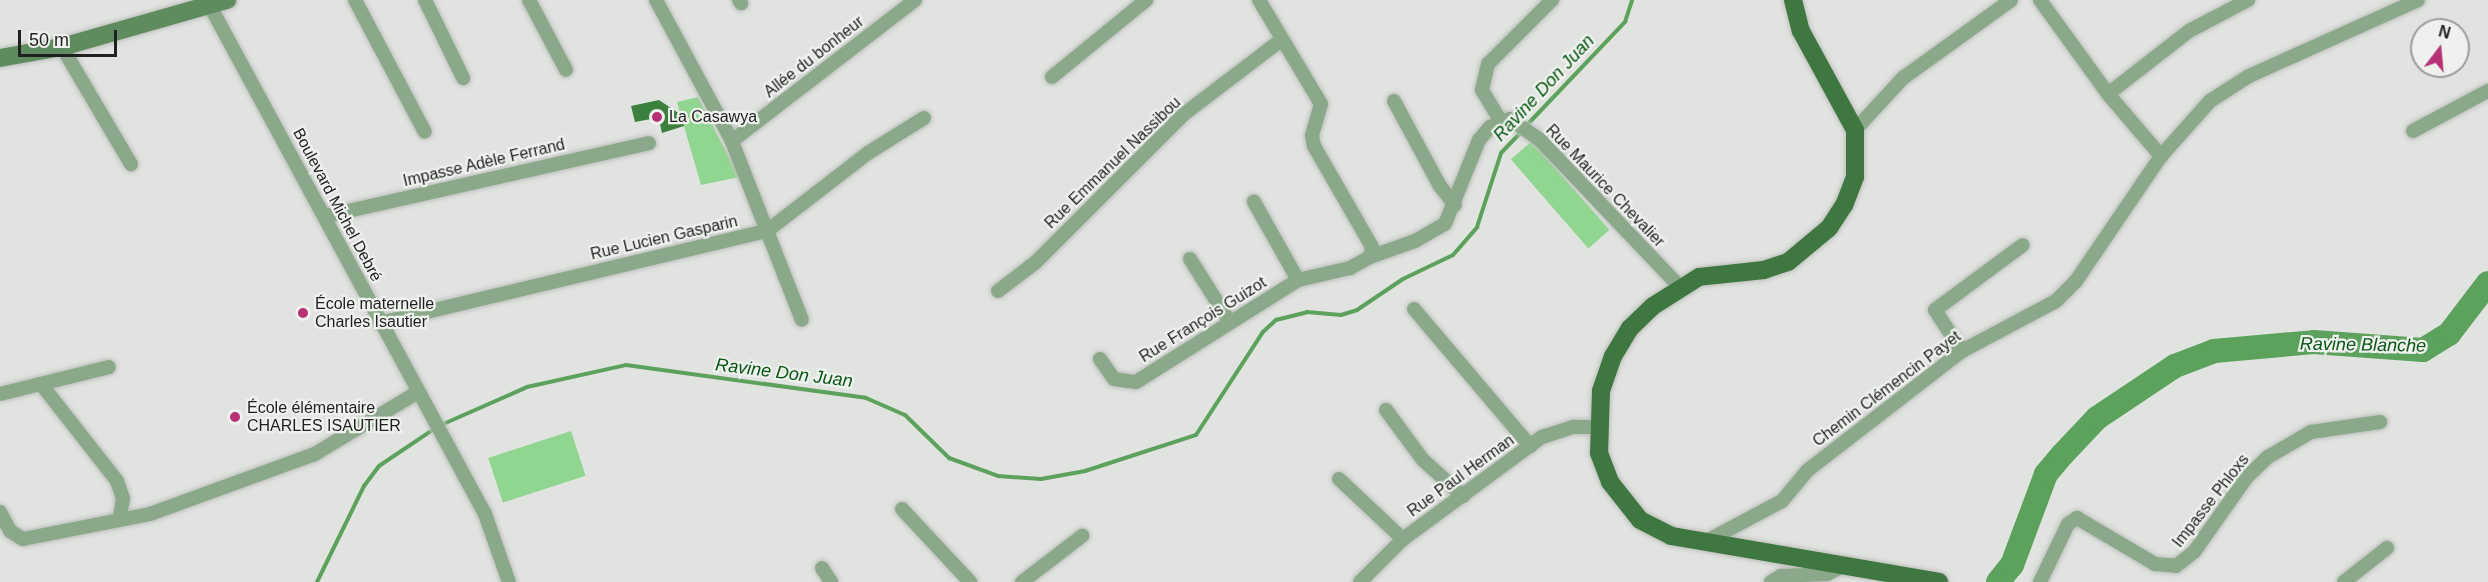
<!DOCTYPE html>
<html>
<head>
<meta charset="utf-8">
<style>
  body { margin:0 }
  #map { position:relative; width:2488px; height:582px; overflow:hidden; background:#e1e3e0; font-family:Arial,sans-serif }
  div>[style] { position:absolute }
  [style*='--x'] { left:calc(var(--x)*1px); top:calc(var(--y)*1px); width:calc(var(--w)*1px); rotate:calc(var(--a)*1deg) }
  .green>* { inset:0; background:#90d690; transform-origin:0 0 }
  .stream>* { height:4px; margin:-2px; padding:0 2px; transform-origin:2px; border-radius:2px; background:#5ca25d }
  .river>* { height:24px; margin:-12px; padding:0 12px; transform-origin:12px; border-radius:12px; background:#5ca25d }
  .building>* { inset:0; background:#3b803d }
  .roads { filter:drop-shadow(0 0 2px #bec0bd) drop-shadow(0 0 2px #bec0bd) }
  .minor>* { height:14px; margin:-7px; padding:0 7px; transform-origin:7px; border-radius:7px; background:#8ba98a }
  .secondary>* { height:18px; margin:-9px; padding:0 9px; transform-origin:9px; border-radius:9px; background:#5f8c5f }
  .primary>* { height:18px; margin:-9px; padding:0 9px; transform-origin:9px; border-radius:9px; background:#3e773f }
  .dots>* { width:16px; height:16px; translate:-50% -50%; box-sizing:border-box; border:3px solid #eef1ee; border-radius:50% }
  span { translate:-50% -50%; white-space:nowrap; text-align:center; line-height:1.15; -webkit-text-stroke:4.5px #eef1ee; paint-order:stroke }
  .street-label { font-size:16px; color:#1f201f }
  .poi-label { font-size:16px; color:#1f201f }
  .left { translate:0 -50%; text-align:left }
  .water-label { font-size:18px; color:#085713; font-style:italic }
  .north { position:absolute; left:2410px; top:18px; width:60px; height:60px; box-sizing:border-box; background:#eef1ee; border:2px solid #9b9d9b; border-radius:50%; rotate:16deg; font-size:16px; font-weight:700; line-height:24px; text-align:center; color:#1f201f }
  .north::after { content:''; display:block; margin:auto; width:21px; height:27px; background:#b73174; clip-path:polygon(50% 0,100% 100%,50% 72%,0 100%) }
  .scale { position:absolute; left:18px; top:30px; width:99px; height:27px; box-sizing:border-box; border:3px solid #1f201f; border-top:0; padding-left:8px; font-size:18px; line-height:21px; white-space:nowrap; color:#1f201f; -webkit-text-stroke:4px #eef1ee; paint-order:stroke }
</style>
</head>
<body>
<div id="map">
  <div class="green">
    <i style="clip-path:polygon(698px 97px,720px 140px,740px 177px,701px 185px,677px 102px)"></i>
    <i style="left:1532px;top:141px;width:118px;height:28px;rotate:49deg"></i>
    <i style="left:571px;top:431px;width:47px;height:87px;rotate:72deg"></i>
  </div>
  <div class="stream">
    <i style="--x:1526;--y:126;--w:144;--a:-46.4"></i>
    <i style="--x:1625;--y:22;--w:23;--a:-72"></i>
    <i style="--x:441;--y:425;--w:94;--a:-23.8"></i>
    <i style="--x:527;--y:387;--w:101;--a:-12.5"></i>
    <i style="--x:626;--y:365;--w:242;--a:7.8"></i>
    <i style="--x:866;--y:398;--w:43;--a:23.6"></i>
    <i style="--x:905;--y:415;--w:62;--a:44.3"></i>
    <i style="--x:949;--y:458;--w:52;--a:20.2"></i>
    <i style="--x:998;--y:476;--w:43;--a:4"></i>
    <i style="--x:1041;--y:479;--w:45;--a:-10.3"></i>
    <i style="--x:1085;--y:471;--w:117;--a:-18"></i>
    <i style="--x:1196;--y:435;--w:123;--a:-57"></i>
    <i style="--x:1263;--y:332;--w:18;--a:-43"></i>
    <i style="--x:1276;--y:320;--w:32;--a:-14"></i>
    <i style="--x:1307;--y:312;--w:34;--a:5"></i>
    <i style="--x:1341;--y:315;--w:17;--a:-17"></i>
    <i style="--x:1357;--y:310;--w:55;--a:-34"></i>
    <i style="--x:1403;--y:279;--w:55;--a:-25.6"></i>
    <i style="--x:1453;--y:255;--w:37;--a:-49"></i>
    <i style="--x:1477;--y:227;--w:78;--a:-72"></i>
    <i style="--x:1501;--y:153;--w:30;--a:-46"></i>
    <i style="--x:317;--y:582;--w:107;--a:-63.9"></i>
    <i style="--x:364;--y:486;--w:25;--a:-53"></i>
    <i style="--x:379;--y:466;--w:66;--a:-33.9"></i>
  </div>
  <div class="river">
    <i style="--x:1998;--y:582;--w:22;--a:-51"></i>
    <i style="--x:2012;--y:565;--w:97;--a:-69.5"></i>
    <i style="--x:2046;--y:474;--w:25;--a:-50"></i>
    <i style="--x:2062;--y:455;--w:51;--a:-46.6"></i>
    <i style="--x:2097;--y:418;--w:94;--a:-33.7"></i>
    <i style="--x:2175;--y:366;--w:42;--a:-21"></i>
    <i style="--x:2214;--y:351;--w:100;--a:-5.1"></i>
    <i style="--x:2314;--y:342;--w:109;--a:4.2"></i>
    <i style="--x:2423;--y:350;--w:31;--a:-32"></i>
    <i style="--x:2449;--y:334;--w:64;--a:-52.6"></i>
  </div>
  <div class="building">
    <i style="clip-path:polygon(659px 100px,680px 114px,684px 126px,662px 133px,660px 124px,651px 119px,635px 122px,631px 106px)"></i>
  </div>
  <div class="roads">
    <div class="minor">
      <i style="--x:355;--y:0;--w:149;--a:62.1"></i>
      <i style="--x:425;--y:0;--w:87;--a:64"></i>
      <i style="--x:529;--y:0;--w:79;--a:62.1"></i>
      <i style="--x:656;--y:0;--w:158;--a:61.7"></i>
      <i style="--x:731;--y:139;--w:194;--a:68.6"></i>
      <i style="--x:739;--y:0;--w:4;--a:56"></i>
      <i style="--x:1259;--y:0;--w:121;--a:59.2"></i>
      <i style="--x:1321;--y:104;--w:33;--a:106"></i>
      <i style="--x:1312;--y:136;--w:10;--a:79"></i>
      <i style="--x:1314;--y:146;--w:116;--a:60.1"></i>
      <i style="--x:1372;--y:247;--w:10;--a:101"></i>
      <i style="--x:1370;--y:257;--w:23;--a:151"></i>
      <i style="--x:1350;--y:268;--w:53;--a:167"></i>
      <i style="--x:2040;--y:0;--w:116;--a:54.1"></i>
      <i style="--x:2108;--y:94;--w:82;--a:49.5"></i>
      <i style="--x:210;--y:6;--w:578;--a:61.57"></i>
      <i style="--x:485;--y:514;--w:72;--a:70.6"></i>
      <i style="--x:62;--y:47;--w:136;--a:59.5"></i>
      <i style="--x:1052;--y:77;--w:122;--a:-39.3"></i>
      <i style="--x:2108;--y:94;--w:103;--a:-37.9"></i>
      <i style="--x:2189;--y:31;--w:67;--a:-27.7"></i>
      <i style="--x:1394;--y:101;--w:97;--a:61.6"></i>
      <i style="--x:1440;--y:186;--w:24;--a:52"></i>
      <i style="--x:1500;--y:120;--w:35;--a:-121"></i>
      <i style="--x:1482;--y:90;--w:27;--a:-77"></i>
      <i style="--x:1488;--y:64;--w:91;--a:-45"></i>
      <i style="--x:1855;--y:130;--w:71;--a:-47.3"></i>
      <i style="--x:1903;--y:78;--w:133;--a:-35.8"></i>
      <i style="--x:2413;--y:131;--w:85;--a:-28.1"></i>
      <i style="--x:732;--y:141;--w:231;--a:-37.6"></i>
      <i style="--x:326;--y:216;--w:331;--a:-12.7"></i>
      <i style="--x:1370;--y:257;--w:48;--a:-19.6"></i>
      <i style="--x:1415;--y:241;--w:34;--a:-30"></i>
      <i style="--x:1445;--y:224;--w:91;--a:-68"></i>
      <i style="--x:1479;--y:140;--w:17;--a:-50"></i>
      <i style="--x:1490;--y:127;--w:22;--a:-22"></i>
      <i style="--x:1510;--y:119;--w:35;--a:35"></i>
      <i style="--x:1539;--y:139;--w:204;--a:46.4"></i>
      <i style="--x:1190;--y:259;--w:73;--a:57.8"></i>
      <i style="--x:998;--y:291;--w:48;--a:-37.3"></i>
      <i style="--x:1036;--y:262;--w:209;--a:-45"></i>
      <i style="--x:1184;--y:114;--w:122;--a:-37.3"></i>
      <i style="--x:1414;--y:309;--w:180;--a:49.7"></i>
      <i style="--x:380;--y:323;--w:398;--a:-13.4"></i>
      <i style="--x:767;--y:231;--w:128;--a:-37.7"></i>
      <i style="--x:868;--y:153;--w:66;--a:-32"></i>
      <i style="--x:1962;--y:351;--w:49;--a:-123.4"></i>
      <i style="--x:1935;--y:310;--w:109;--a:-36.5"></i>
      <i style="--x:1100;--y:359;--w:24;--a:55"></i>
      <i style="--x:1114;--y:379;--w:22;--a:8"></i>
      <i style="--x:1136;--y:382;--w:191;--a:-32.2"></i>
      <i style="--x:1298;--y:280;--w:90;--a:-119.4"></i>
      <i style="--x:41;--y:384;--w:123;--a:51.9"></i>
      <i style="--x:117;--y:481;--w:18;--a:71"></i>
      <i style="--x:123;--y:498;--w:19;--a:99"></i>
      <i style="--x:0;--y:394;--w:112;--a:-13.9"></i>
      <i style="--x:1386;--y:410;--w:62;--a:53.5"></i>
      <i style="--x:1423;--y:460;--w:54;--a:42"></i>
      <i style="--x:1339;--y:479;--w:88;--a:43.2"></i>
      <i style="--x:902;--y:509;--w:100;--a:47"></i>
      <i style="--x:0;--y:512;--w:21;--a:62"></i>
      <i style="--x:10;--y:531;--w:15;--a:32"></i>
      <i style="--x:23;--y:539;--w:129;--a:-11.1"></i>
      <i style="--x:150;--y:514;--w:176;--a:-20"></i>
      <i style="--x:315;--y:454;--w:120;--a:-31"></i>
      <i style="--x:1703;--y:543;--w:89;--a:-28"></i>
      <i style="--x:1782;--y:501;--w:40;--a:-50"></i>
      <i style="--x:1808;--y:470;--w:195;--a:-37.7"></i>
      <i style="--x:1962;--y:351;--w:106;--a:-28"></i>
      <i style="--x:2056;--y:301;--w:28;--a:-45"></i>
      <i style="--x:2076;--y:281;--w:151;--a:-55.8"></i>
      <i style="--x:2161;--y:156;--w:74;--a:-48.3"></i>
      <i style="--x:2210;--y:101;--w:46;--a:-32.7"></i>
      <i style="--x:2249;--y:76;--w:185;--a:-24.2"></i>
      <i style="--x:822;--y:568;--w:17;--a:57"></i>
      <i style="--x:1022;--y:582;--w:76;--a:-37.5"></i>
      <i style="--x:1360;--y:582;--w:61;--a:-45"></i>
      <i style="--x:1403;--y:539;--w:172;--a:-36.3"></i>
      <i style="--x:1542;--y:437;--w:33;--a:-18"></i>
      <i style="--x:1573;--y:427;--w:24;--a:0"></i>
      <i style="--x:1771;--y:582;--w:12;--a:-31"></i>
      <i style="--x:1781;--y:576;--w:46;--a:-2.5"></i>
      <i style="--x:1827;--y:574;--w:18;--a:-27"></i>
      <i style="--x:2040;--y:582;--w:64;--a:-64.2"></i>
      <i style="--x:2068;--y:524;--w:11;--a:-34"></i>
      <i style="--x:2077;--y:518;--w:91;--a:30.5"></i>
      <i style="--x:2155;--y:564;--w:21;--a:5"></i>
      <i style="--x:2176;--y:566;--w:23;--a:-38"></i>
      <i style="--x:2194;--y:552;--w:92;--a:-54.8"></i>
      <i style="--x:2247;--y:477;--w:29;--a:-44"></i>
      <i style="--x:2268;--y:457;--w:50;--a:-30.2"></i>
      <i style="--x:2311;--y:432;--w:70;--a:-8.2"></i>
      <i style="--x:2344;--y:582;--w:55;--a:-38.3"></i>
    </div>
    <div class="secondary">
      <i style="--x:0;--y:58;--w:63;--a:-10.1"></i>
      <i style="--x:62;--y:47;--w:172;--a:-15.9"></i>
    </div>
    <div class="primary">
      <i style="--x:1793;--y:0;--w:32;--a:76"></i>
      <i style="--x:1801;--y:31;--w:113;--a:61.4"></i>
      <i style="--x:1855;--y:130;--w:47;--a:90"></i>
      <i style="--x:1855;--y:177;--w:30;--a:111"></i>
      <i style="--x:1844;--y:205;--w:27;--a:123"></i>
      <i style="--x:1829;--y:228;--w:53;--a:140.3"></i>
      <i style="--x:1788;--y:262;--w:25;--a:162"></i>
      <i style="--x:1764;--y:270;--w:65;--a:173.9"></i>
      <i style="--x:1699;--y:277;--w:54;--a:147.8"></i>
      <i style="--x:1653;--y:306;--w:32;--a:136"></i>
      <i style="--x:1630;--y:328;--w:33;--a:121"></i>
      <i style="--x:1613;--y:356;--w:37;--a:109"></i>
      <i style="--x:1601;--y:391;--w:62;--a:91.8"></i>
      <i style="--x:1599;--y:453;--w:31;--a:69"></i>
      <i style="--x:1610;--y:482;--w:48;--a:51.7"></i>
      <i style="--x:1640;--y:520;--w:35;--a:27"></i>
      <i style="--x:1671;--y:536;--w:272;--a:9.7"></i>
    </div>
  </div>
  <div class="dots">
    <i style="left:657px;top:117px;background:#b73174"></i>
    <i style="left:303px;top:313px;background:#b73174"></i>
    <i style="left:235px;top:417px;background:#b73174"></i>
  </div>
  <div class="street-label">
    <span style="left:814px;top:57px;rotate:-38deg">Allée du bonheur</span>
    <span style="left:484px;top:163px;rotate:-13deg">Impasse Adèle Ferrand</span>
    <span style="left:1113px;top:163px;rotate:-44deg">Rue Emmanuel Nassibou</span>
    <span style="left:1605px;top:186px;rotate:46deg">Rue Maurice Chevalier</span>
    <span style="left:337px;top:205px;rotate:62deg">Boulevard Michel Debré</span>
    <span style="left:664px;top:238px;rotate:-13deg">Rue Lucien Gasparin</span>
    <span style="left:1203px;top:320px;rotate:-32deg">Rue François Guizot</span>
    <span style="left:1887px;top:389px;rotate:-37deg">Chemin Clémencin Payet</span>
    <span style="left:1461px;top:476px;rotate:-36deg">Rue Paul Herman</span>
    <span style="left:2211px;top:501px;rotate:-52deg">Impasse Phloxs</span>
  </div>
  <div class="poi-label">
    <span class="left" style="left:669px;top:117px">La Casawya</span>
    <span class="left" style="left:315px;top:313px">École maternelle<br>Charles Isautier</span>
    <span class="left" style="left:247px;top:417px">École élémentaire<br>CHARLES ISAUTIER</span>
  </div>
  <div class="water-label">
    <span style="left:1544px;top:88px;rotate:-47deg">Ravine Don Juan</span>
    <span style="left:2363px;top:345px;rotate:1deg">Ravine Blanche</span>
    <span style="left:784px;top:373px;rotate:7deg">Ravine Don Juan</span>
  </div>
  <div class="north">N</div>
  <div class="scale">50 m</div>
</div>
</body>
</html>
